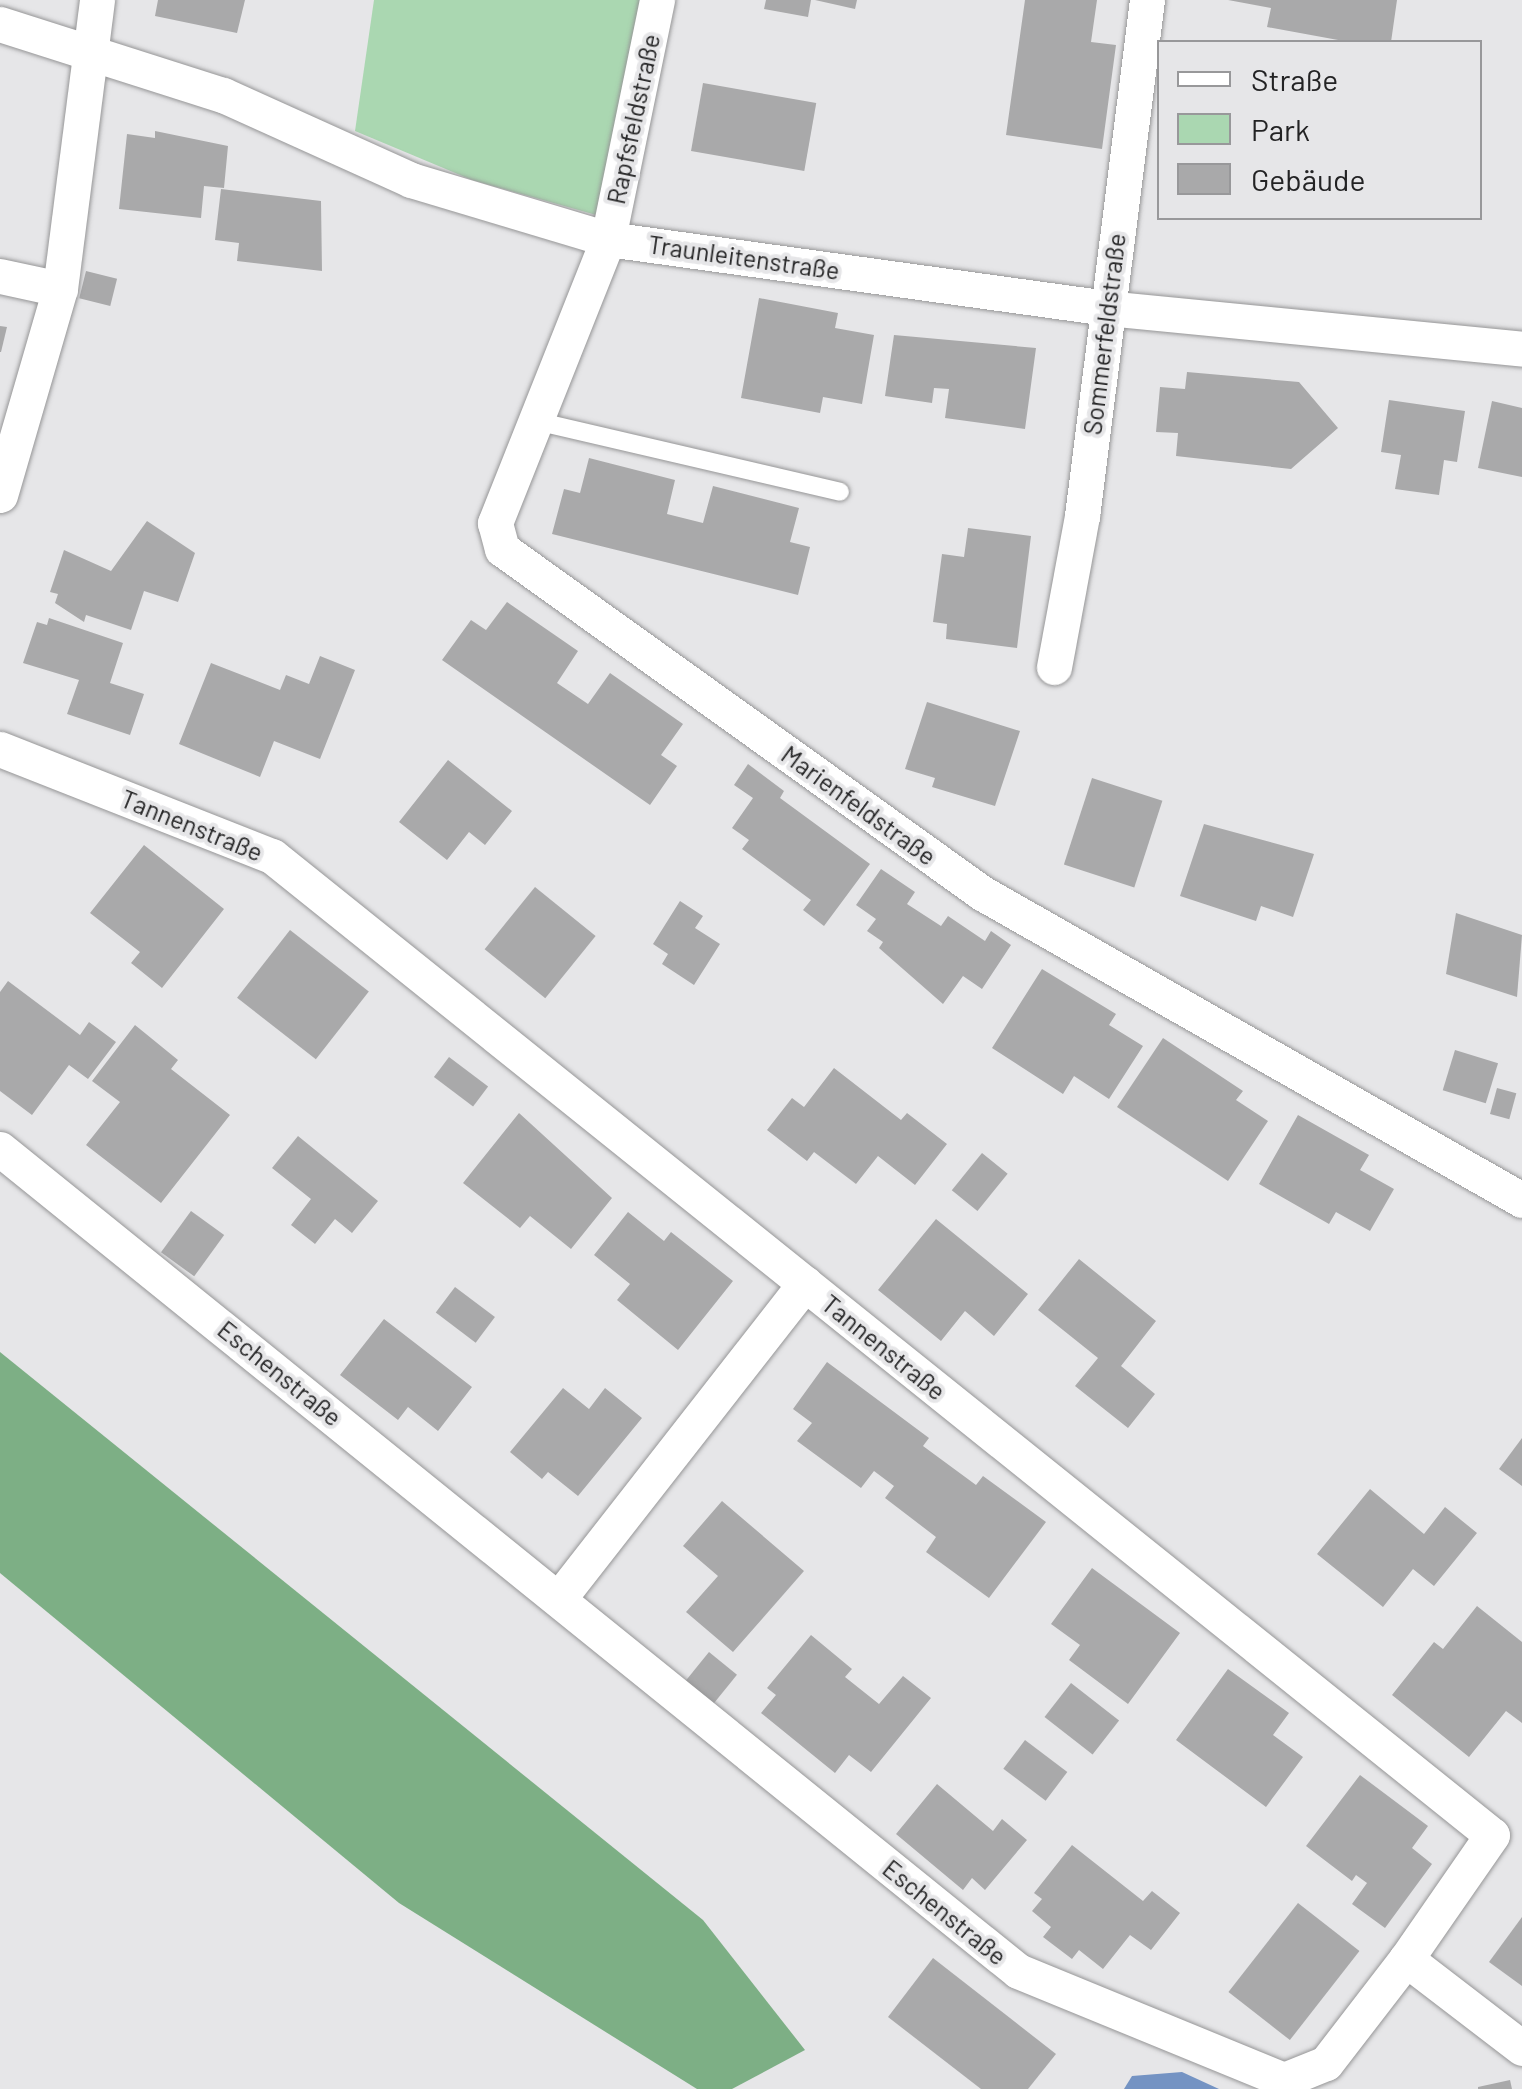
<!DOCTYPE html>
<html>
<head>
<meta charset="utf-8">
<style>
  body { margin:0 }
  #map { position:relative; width:1522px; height:2089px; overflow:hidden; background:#e6e6e8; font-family:Barlow,sans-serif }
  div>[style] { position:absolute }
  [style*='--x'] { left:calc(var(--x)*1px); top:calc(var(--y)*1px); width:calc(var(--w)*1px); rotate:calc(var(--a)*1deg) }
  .green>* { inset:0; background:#aad7b1 }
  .forest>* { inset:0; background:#7daf85 }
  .water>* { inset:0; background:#7493c3 }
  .building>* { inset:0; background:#a9a9aa; transform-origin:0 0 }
  .roads { filter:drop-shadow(0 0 2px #969697) drop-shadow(0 0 2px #969697) }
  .lane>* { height:18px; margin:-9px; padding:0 9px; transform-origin:9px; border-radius:9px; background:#fff }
  .street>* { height:35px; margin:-17.5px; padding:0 17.5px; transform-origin:17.5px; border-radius:17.5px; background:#fff }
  span { translate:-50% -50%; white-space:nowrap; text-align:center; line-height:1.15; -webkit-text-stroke:8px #e6e6e8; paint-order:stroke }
  .street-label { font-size:25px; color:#232324 }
  .legend { position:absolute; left:1157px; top:40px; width:325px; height:180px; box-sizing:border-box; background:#e6e6e8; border:2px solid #98989a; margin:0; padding:12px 18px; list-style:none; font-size:30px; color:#232324 }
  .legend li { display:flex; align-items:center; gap:20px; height:50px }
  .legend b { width:50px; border:2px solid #98989a }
</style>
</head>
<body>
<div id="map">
  <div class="green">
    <i style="clip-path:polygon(374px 0,657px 0,607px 218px,472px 180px,355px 131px)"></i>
  </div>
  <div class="forest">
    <i style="clip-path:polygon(0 1352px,703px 1920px,805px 2050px,732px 2089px,697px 2089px,399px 1903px,0 1573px)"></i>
  </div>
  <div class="water">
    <i style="clip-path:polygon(1182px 2072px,1219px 2089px,1124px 2089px,1132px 2076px)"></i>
  </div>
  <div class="building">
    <i style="clip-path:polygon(158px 0,245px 0,237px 33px,155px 16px)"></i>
    <i style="clip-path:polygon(766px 0,811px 0,808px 17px,764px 9px)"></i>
    <i style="clip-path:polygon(815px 0,857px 0,855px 9px)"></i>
    <i style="clip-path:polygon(1025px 0,1097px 0,1091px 42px,1116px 45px,1102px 149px,1006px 135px)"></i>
    <i style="clip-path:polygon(1228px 0,1397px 0,1391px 42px,1349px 42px,1267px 27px,1271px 8px)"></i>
    <i style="left:703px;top:83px;width:115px;height:69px;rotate:10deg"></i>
    <i style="clip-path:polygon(155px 131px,228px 146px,224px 188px,204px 186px,201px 218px,119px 209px,127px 134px,155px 138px)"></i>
    <i style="clip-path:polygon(221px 189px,321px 201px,322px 271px,237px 261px,239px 243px,215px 240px)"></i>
    <i style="left:86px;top:271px;width:32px;height:28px;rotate:14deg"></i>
    <i style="clip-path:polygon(759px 298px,838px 313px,835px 328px,874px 335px,862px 404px,823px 397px,820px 413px,741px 398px)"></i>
    <i style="clip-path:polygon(0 326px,7px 327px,1px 352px,0 352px)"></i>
    <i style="clip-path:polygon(894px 335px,1036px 348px,1025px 429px,945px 418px,949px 389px,934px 388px,932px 403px,885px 396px)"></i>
    <i style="clip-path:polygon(1187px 372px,1299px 382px,1338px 428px,1291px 469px,1176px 456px,1178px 433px,1156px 432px,1160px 387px,1185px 389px)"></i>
    <i style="clip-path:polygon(1389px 400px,1465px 411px,1457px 462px,1444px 460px,1439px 495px,1395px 489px,1401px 455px,1381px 452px)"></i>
    <i style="clip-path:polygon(1492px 401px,1522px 408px,1522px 477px,1478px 468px)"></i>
    <i style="clip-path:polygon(589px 458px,675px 480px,667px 514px,703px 523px,713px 486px,799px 508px,790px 542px,810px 547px,798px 595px,552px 534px,564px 489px,580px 493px)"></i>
    <i style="clip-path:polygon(147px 521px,195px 553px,178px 602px,144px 591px,131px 630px,86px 615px,84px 622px,55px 603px,58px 594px,50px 592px,64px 550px,111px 571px)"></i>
    <i style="clip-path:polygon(968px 528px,1031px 536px,1017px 648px,946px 639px,947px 624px,933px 622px,942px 554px,964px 557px)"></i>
    <i style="clip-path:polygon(507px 602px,578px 651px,557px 683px,588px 704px,610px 673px,683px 724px,661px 755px,677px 766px,650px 805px,442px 660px,471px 620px,486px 630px)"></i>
    <i style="clip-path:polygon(49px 618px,123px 643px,110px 683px,144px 694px,130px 735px,67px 714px,79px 680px,23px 663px,37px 622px,47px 625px)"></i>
    <i style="clip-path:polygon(320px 656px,355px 670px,320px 759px,274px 741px,260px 777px,179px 744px,211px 663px,280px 690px,286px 675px,309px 684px)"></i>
    <i style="clip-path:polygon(927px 702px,1020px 731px,995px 806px,932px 787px,935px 778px,905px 769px)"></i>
    <i style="clip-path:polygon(448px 760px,512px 811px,485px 845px,469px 832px,447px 860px,399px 822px)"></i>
    <i style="clip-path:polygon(748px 764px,784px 791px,780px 798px,870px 864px,824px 926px,803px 910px,811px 900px,742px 849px,749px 840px,732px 828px,753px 798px,734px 785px)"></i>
    <i style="left:1092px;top:778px;width:74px;height:91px;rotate:18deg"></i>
    <i style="clip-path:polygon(1204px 824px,1314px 854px,1293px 917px,1261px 906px,1256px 921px,1180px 896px)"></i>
    <i style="clip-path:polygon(144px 845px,224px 909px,162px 988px,131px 963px,140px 952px,90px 913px)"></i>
    <i style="clip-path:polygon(881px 869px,915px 892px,907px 904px,941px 926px,948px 916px,985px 941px,991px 931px,1011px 945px,982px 989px,963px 976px,943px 1004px,879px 948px,883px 942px,867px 931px,876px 919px,856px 905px)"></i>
    <i style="left:535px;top:887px;width:78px;height:80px;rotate:39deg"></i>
    <i style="clip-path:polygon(680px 901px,703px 916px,695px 928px,720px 944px,694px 985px,662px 964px,668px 954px,653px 944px)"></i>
    <i style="clip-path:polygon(1456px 913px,1522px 935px,1517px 997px,1446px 974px)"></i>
    <i style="left:290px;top:930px;width:100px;height:86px;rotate:38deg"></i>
    <i style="clip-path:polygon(1042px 969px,1116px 1014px,1109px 1025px,1143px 1046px,1109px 1099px,1074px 1076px,1063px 1094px,992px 1048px)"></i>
    <i style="clip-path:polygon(8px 981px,80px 1035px,89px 1022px,116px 1042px,88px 1079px,69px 1065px,32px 1115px,0 1091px,0 992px)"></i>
    <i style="clip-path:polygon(135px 1025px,178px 1060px,171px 1069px,230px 1115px,161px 1203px,86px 1145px,120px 1102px,92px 1081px)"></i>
    <i style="clip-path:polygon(1163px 1038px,1243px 1091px,1236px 1100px,1268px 1121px,1228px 1181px,1117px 1107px)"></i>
    <i style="left:1455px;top:1050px;width:45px;height:42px;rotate:17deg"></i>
    <i style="left:449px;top:1057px;width:49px;height:25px;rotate:37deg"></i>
    <i style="clip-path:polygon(834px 1068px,901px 1120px,907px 1113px,947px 1144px,915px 1185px,878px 1156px,856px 1184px,814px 1152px,807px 1161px,767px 1130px,792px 1098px,804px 1107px)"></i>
    <i style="left:1497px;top:1088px;width:20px;height:27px;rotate:15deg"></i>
    <i style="clip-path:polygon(519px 1113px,612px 1198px,571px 1249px,530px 1216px,520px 1228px,463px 1183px)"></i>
    <i style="clip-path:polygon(1298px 1115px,1369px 1155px,1360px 1170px,1394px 1189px,1370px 1231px,1336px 1212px,1329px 1224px,1259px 1184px)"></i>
    <i style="clip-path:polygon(298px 1136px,378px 1201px,352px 1233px,335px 1219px,315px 1244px,291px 1225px,311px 1199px,272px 1168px)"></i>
    <i style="left:982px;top:1153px;width:33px;height:48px;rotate:39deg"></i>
    <i style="left:191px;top:1211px;width:41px;height:51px;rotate:36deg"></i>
    <i style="clip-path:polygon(628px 1212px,664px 1241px,671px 1232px,733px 1281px,678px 1350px,617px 1300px,630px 1284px,594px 1255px)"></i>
    <i style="clip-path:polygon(936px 1219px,1028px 1294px,994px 1336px,965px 1311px,941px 1341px,878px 1290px)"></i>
    <i style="clip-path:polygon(1079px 1259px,1156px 1321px,1121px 1366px,1155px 1394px,1128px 1428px,1075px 1386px,1098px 1358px,1038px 1310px)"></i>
    <i style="left:455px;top:1287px;width:50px;height:32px;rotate:37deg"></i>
    <i style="clip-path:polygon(384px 1319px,472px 1387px,438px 1431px,408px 1407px,398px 1420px,340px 1375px)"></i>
    <i style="clip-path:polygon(827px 1362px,929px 1438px,923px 1446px,976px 1485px,983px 1476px,1046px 1522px,989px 1598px,926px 1552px,936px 1537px,885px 1498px,894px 1486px,874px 1471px,861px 1488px,797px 1441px,812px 1423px,793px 1409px)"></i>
    <i style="clip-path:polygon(563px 1388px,589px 1409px,605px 1388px,642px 1418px,578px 1496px,548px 1472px,542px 1479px,510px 1452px)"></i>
    <i style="clip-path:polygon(1522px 1438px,1522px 1486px,1499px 1469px)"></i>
    <i style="clip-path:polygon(1370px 1489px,1424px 1534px,1445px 1507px,1477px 1533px,1434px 1586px,1413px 1569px,1383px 1607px,1317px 1554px)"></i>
    <i style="clip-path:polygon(722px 1501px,804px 1571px,733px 1652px,686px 1612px,718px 1576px,683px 1546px)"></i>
    <i style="clip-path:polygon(1092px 1568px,1180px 1633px,1128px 1704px,1069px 1660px,1080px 1645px,1051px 1624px)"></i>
    <i style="clip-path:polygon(1477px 1606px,1522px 1642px,1522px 1723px,1506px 1711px,1469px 1757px,1392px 1695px,1434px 1642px,1443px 1649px)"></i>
    <i style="clip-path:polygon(811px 1635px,852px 1669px,845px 1677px,879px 1704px,903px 1676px,931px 1698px,871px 1772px,849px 1755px,835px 1773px,761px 1713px,776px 1695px,767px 1688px)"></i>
    <i style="left:709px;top:1652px;width:36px;height:38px;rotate:39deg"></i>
    <i style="clip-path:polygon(1228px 1669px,1289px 1713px,1273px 1735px,1303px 1757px,1266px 1807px,1176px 1740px)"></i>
    <i style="left:1071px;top:1683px;width:61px;height:43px;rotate:38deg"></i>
    <i style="left:1025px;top:1740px;width:53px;height:36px;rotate:37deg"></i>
    <i style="clip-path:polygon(1360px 1775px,1428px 1826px,1412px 1848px,1432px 1864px,1385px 1928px,1352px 1904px,1367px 1883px,1356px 1875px,1352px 1881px,1306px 1846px)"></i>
    <i style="clip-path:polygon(937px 1784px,993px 1831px,1002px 1819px,1027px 1840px,985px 1890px,972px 1878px,963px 1890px,896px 1834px)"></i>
    <i style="clip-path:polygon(1072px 1845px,1143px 1901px,1152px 1891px,1180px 1913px,1151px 1950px,1130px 1935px,1103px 1969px,1079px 1950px,1072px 1959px,1043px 1937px,1051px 1927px,1032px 1911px,1042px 1899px,1034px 1893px)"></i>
    <i style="left:1298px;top:1903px;width:78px;height:113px;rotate:38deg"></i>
    <i style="clip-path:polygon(1522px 1917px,1522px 1986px,1489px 1962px)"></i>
    <i style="clip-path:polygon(933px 1958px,1056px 2054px,1028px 2089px,981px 2089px,888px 2017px)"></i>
    <i style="clip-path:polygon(1510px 2080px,1512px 2089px,1478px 2089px,1478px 2087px)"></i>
  </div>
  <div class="roads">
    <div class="lane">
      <i style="--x:536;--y:421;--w:312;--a:13.1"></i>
    </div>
    <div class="street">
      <i style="--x:657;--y:0;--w:244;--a:101.6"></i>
      <i style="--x:608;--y:239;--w:306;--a:111.7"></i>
      <i style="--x:495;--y:523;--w:27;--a:75"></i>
      <i style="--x:502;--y:549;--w:591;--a:35.63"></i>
      <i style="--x:982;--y:893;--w:621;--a:29.62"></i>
      <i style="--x:0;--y:24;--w:234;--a:17.7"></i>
      <i style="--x:223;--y:95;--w:206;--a:24.3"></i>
      <i style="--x:411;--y:180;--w:206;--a:16.7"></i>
      <i style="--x:608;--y:239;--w:504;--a:7.87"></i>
      <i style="--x:1107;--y:308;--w:417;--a:5.6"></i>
      <i style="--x:0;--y:276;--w:61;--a:12.2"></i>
      <i style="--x:0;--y:495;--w:215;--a:-73.8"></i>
      <i style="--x:60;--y:289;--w:291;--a:-82.7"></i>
      <i style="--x:1054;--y:667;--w:154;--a:-79.5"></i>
      <i style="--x:1082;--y:516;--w:520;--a:-82.82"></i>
      <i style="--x:0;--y:749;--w:292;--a:21.5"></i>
      <i style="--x:272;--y:856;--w:1564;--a:38.75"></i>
      <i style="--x:1492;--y:1835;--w:151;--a:124.7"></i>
      <i style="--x:1406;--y:1959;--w:146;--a:37.5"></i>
      <i style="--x:0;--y:1149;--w:1308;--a:38.92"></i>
      <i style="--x:1018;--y:1971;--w:287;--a:22.3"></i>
      <i style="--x:1284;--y:2080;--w:45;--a:-22"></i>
      <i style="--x:1326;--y:2063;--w:131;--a:-52.4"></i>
      <i style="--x:560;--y:1597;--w:398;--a:-52"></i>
    </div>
  </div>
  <div class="street-label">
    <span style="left:633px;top:119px;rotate:-78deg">Rapfsfeldstraße</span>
    <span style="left:744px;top:257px;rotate:8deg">Traunleitenstraße</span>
    <span style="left:1104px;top:334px;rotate:-83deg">Sommerfeldstraße</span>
    <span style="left:859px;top:805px;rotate:36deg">Marienfeldstraße</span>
    <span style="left:192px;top:825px;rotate:22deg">Tannenstraße</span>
    <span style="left:884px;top:1347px;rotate:39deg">Tannenstraße</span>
    <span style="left:280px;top:1373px;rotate:39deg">Eschenstraße</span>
    <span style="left:945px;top:1912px;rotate:39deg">Eschenstraße</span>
  </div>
  <ul class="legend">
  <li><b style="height:12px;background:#fff"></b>Straße</li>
  <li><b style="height:28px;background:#aad7b1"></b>Park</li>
  <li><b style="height:28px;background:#a9a9aa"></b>Gebäude</li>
  </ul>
</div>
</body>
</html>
